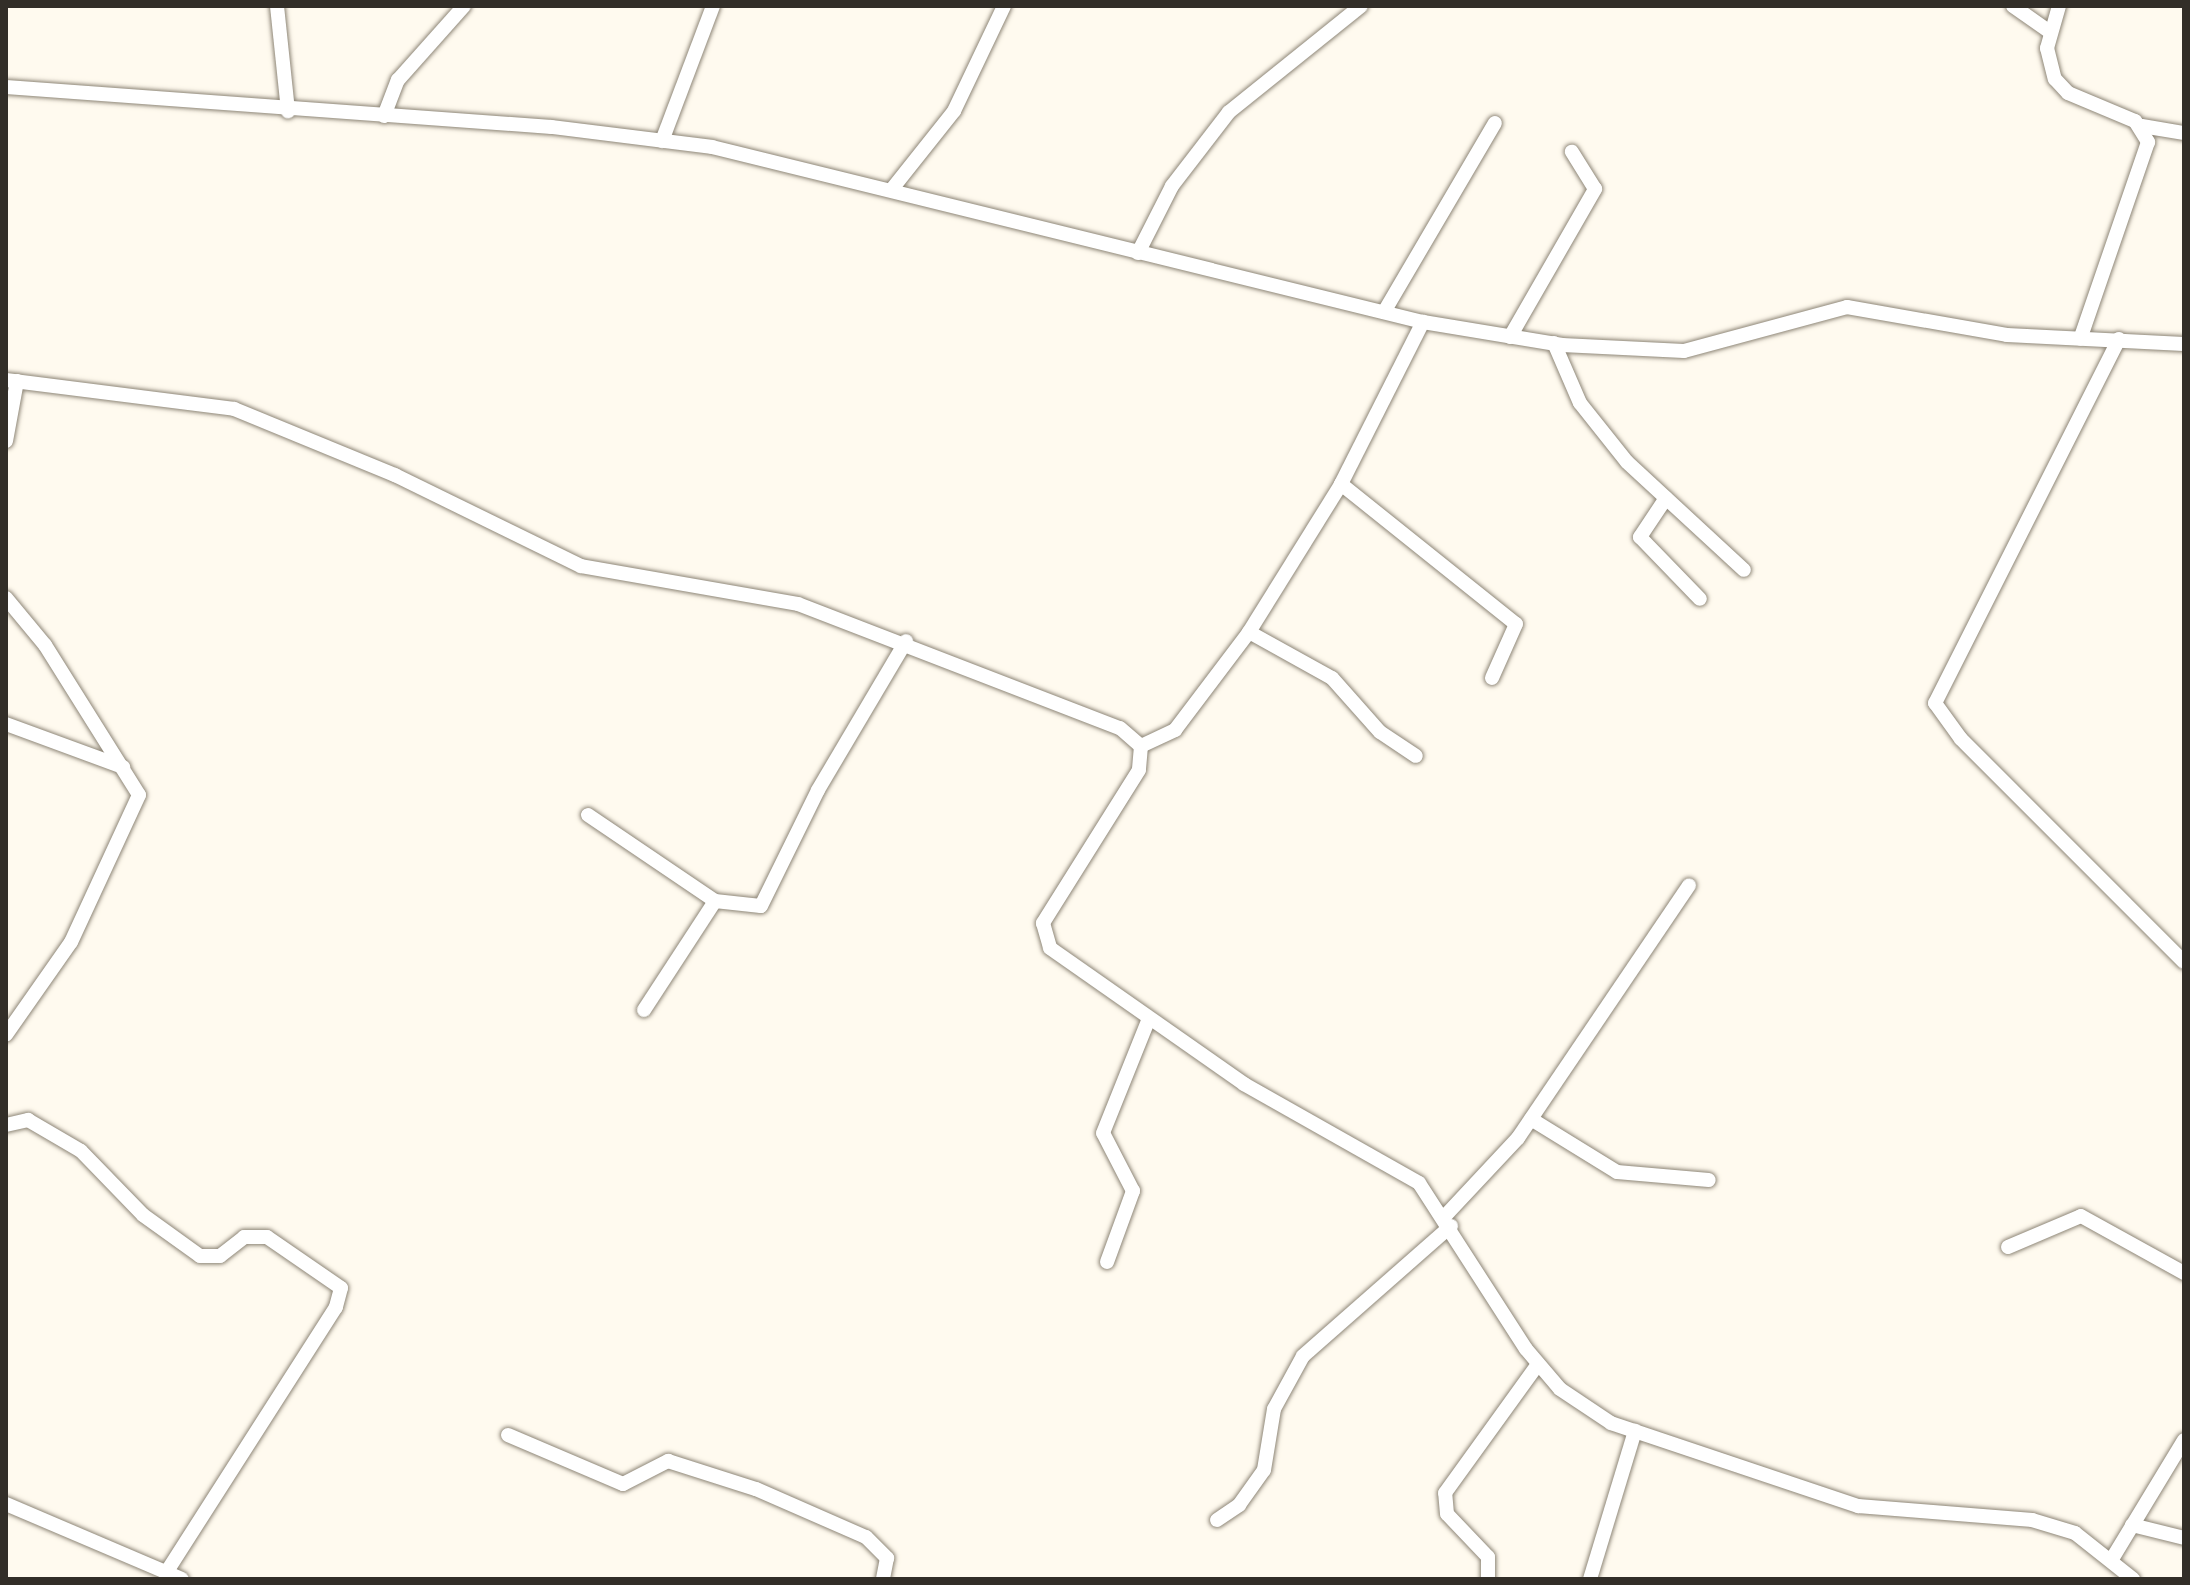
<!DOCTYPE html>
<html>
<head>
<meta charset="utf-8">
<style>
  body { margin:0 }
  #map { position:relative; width:2190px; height:1585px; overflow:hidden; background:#fffaef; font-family:Lato,sans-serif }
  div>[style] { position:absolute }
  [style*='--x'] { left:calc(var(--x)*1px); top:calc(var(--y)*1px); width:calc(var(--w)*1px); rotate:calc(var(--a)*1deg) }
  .roads { filter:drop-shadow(0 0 2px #8e8677) drop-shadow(0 0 2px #8e8677) }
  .street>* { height:14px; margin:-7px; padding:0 7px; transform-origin:7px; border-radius:7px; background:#fff }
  span { translate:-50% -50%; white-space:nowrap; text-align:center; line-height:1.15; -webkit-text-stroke:6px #fffaef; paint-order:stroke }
  .frame { position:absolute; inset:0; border:8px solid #322e28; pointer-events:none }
</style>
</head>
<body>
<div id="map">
  <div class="roads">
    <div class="street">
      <i style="--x:277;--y:6;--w:106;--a:84"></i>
      <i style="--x:2013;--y:6;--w:45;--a:35.1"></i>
      <i style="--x:2059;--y:6;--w:44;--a:105.9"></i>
      <i style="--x:2047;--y:48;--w:32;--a:76"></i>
      <i style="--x:2055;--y:79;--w:19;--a:47"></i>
      <i style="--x:2068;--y:93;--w:73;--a:22.7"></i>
      <i style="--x:2135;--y:121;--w:25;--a:58"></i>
      <i style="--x:2148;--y:142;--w:208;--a:109"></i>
      <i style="--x:6;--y:87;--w:547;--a:4.19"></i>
      <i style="--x:552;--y:127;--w:161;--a:7.1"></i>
      <i style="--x:712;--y:147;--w:732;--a:13.83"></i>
      <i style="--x:1423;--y:322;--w:141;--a:9.4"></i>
      <i style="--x:1562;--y:345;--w:122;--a:2.8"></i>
      <i style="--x:1684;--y:351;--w:169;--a:-15.1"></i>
      <i style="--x:1847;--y:307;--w:162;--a:9.9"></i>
      <i style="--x:2007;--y:335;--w:177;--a:2.9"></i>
      <i style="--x:384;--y:116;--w:39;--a:-69"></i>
      <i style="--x:398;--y:80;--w:99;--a:-48.3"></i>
      <i style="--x:2142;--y:126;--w:43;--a:9.5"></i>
      <i style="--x:662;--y:141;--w:144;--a:-69.3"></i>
      <i style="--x:892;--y:189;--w:100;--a:-51.5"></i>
      <i style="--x:954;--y:111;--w:116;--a:-64.5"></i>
      <i style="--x:1138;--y:253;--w:75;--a:-63.1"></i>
      <i style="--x:1172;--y:186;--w:93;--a:-52.4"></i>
      <i style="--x:1229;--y:112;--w:169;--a:-38.8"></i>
      <i style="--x:1384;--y:312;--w:219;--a:-59.6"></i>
      <i style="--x:1510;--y:337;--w:171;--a:-60.1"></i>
      <i style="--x:1595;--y:189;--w:44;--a:-121.9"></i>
      <i style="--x:2119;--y:339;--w:408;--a:116.8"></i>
      <i style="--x:1935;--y:703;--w:44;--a:54.2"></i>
      <i style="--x:1961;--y:739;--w:315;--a:45"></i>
      <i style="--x:1554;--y:343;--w:65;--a:66.6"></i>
      <i style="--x:1580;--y:403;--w:75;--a:51.5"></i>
      <i style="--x:1627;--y:462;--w:159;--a:42.7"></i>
      <i style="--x:6;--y:380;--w:230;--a:7.2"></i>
      <i style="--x:234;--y:409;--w:174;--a:22.3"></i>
      <i style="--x:395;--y:475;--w:207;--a:26.1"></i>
      <i style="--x:581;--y:566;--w:220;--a:9.9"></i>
      <i style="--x:798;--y:604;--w:345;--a:21.1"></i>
      <i style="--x:1120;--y:728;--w:28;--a:41"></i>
      <i style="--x:1141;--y:746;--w:24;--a:95"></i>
      <i style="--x:1139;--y:770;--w:181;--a:122.1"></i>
      <i style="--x:1043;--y:923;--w:26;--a:74"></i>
      <i style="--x:1050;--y:948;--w:237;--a:35"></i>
      <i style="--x:1244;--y:1084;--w:201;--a:29.5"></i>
      <i style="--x:1419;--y:1183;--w:197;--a:57.2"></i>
      <i style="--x:1526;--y:1349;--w:52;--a:49.6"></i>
      <i style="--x:1560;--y:1389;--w:61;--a:33.7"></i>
      <i style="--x:1611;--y:1423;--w:261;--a:18.6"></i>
      <i style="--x:1858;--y:1506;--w:175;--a:4.6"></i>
      <i style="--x:2032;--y:1520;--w:45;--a:16.8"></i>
      <i style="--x:2075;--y:1533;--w:74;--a:38.4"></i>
      <i style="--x:6;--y:441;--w:61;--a:-79.6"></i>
      <i style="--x:1341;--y:484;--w:224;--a:38.7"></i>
      <i style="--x:1516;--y:624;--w:59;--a:114"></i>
      <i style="--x:1666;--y:498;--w:47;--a:123.7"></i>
      <i style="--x:1640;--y:537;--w:86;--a:45.9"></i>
      <i style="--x:6;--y:598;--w:61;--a:50.3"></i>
      <i style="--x:45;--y:645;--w:177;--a:57.9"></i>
      <i style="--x:139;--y:795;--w:162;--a:114.8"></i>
      <i style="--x:71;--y:942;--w:113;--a:125"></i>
      <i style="--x:1249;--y:632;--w:95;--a:29"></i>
      <i style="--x:1332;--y:678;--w:72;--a:48.4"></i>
      <i style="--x:1380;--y:732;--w:43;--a:33.7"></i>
      <i style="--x:6;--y:724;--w:125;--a:20.2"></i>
      <i style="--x:1141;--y:746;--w:38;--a:-25"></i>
      <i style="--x:1175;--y:730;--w:123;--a:-52.9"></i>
      <i style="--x:1249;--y:632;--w:174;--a:-58.1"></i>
      <i style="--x:1341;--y:484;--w:182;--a:-63.2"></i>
      <i style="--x:588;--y:815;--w:153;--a:34.1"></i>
      <i style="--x:715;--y:901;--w:46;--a:6.2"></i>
      <i style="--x:761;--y:906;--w:129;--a:-63.8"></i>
      <i style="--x:818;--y:790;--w:173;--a:-59.4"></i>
      <i style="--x:644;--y:1010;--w:130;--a:-56.9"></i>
      <i style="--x:1531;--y:1119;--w:101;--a:31.6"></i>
      <i style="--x:1617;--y:1172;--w:92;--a:5"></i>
      <i style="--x:6;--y:1125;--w:23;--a:-13"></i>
      <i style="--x:28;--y:1120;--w:61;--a:30.3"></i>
      <i style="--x:81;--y:1151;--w:89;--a:45.9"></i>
      <i style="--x:143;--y:1215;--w:70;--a:35.7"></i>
      <i style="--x:200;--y:1256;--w:20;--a:0"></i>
      <i style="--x:220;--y:1256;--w:31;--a:-38"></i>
      <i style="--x:244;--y:1237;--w:23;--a:0"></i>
      <i style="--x:267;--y:1237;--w:90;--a:34.6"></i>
      <i style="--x:341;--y:1288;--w:20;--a:105"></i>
      <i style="--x:336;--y:1307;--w:316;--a:122.6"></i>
      <i style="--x:1445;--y:1216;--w:107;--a:-46.9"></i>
      <i style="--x:1518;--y:1138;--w:305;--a:-55.9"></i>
      <i style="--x:2008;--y:1247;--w:79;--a:-23"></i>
      <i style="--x:2081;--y:1216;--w:118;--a:29"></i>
      <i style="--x:1107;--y:1262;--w:76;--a:-69.9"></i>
      <i style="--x:1133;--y:1191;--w:65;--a:-117.3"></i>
      <i style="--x:1103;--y:1133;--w:121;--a:-68.1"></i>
      <i style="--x:508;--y:1435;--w:125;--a:23.1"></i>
      <i style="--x:623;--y:1484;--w:51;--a:-27.1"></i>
      <i style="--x:668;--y:1461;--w:92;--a:17.7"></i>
      <i style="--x:756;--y:1489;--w:120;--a:23.6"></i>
      <i style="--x:866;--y:1537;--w:30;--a:45"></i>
      <i style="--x:887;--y:1558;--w:21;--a:101"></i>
      <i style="--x:6;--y:1504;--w:191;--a:23.1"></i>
      <i style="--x:1217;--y:1520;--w:27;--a:-34"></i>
      <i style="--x:1239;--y:1505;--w:43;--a:-54.5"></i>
      <i style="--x:1264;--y:1470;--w:62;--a:-80.7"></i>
      <i style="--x:1274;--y:1409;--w:60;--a:-61.3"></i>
      <i style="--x:1303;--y:1356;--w:197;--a:-41.3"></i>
      <i style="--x:2132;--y:1525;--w:54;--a:14"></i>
      <i style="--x:2112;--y:1559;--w:139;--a:-58.8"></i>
      <i style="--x:1488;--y:1579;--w:22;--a:-90"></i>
      <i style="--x:1488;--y:1557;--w:59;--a:-133.6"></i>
      <i style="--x:1447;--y:1514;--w:21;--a:-95"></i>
      <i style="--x:1445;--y:1493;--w:159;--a:-54.2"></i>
      <i style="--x:1590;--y:1579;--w:155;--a:-73.1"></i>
    </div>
  </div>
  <div class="frame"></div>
</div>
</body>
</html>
